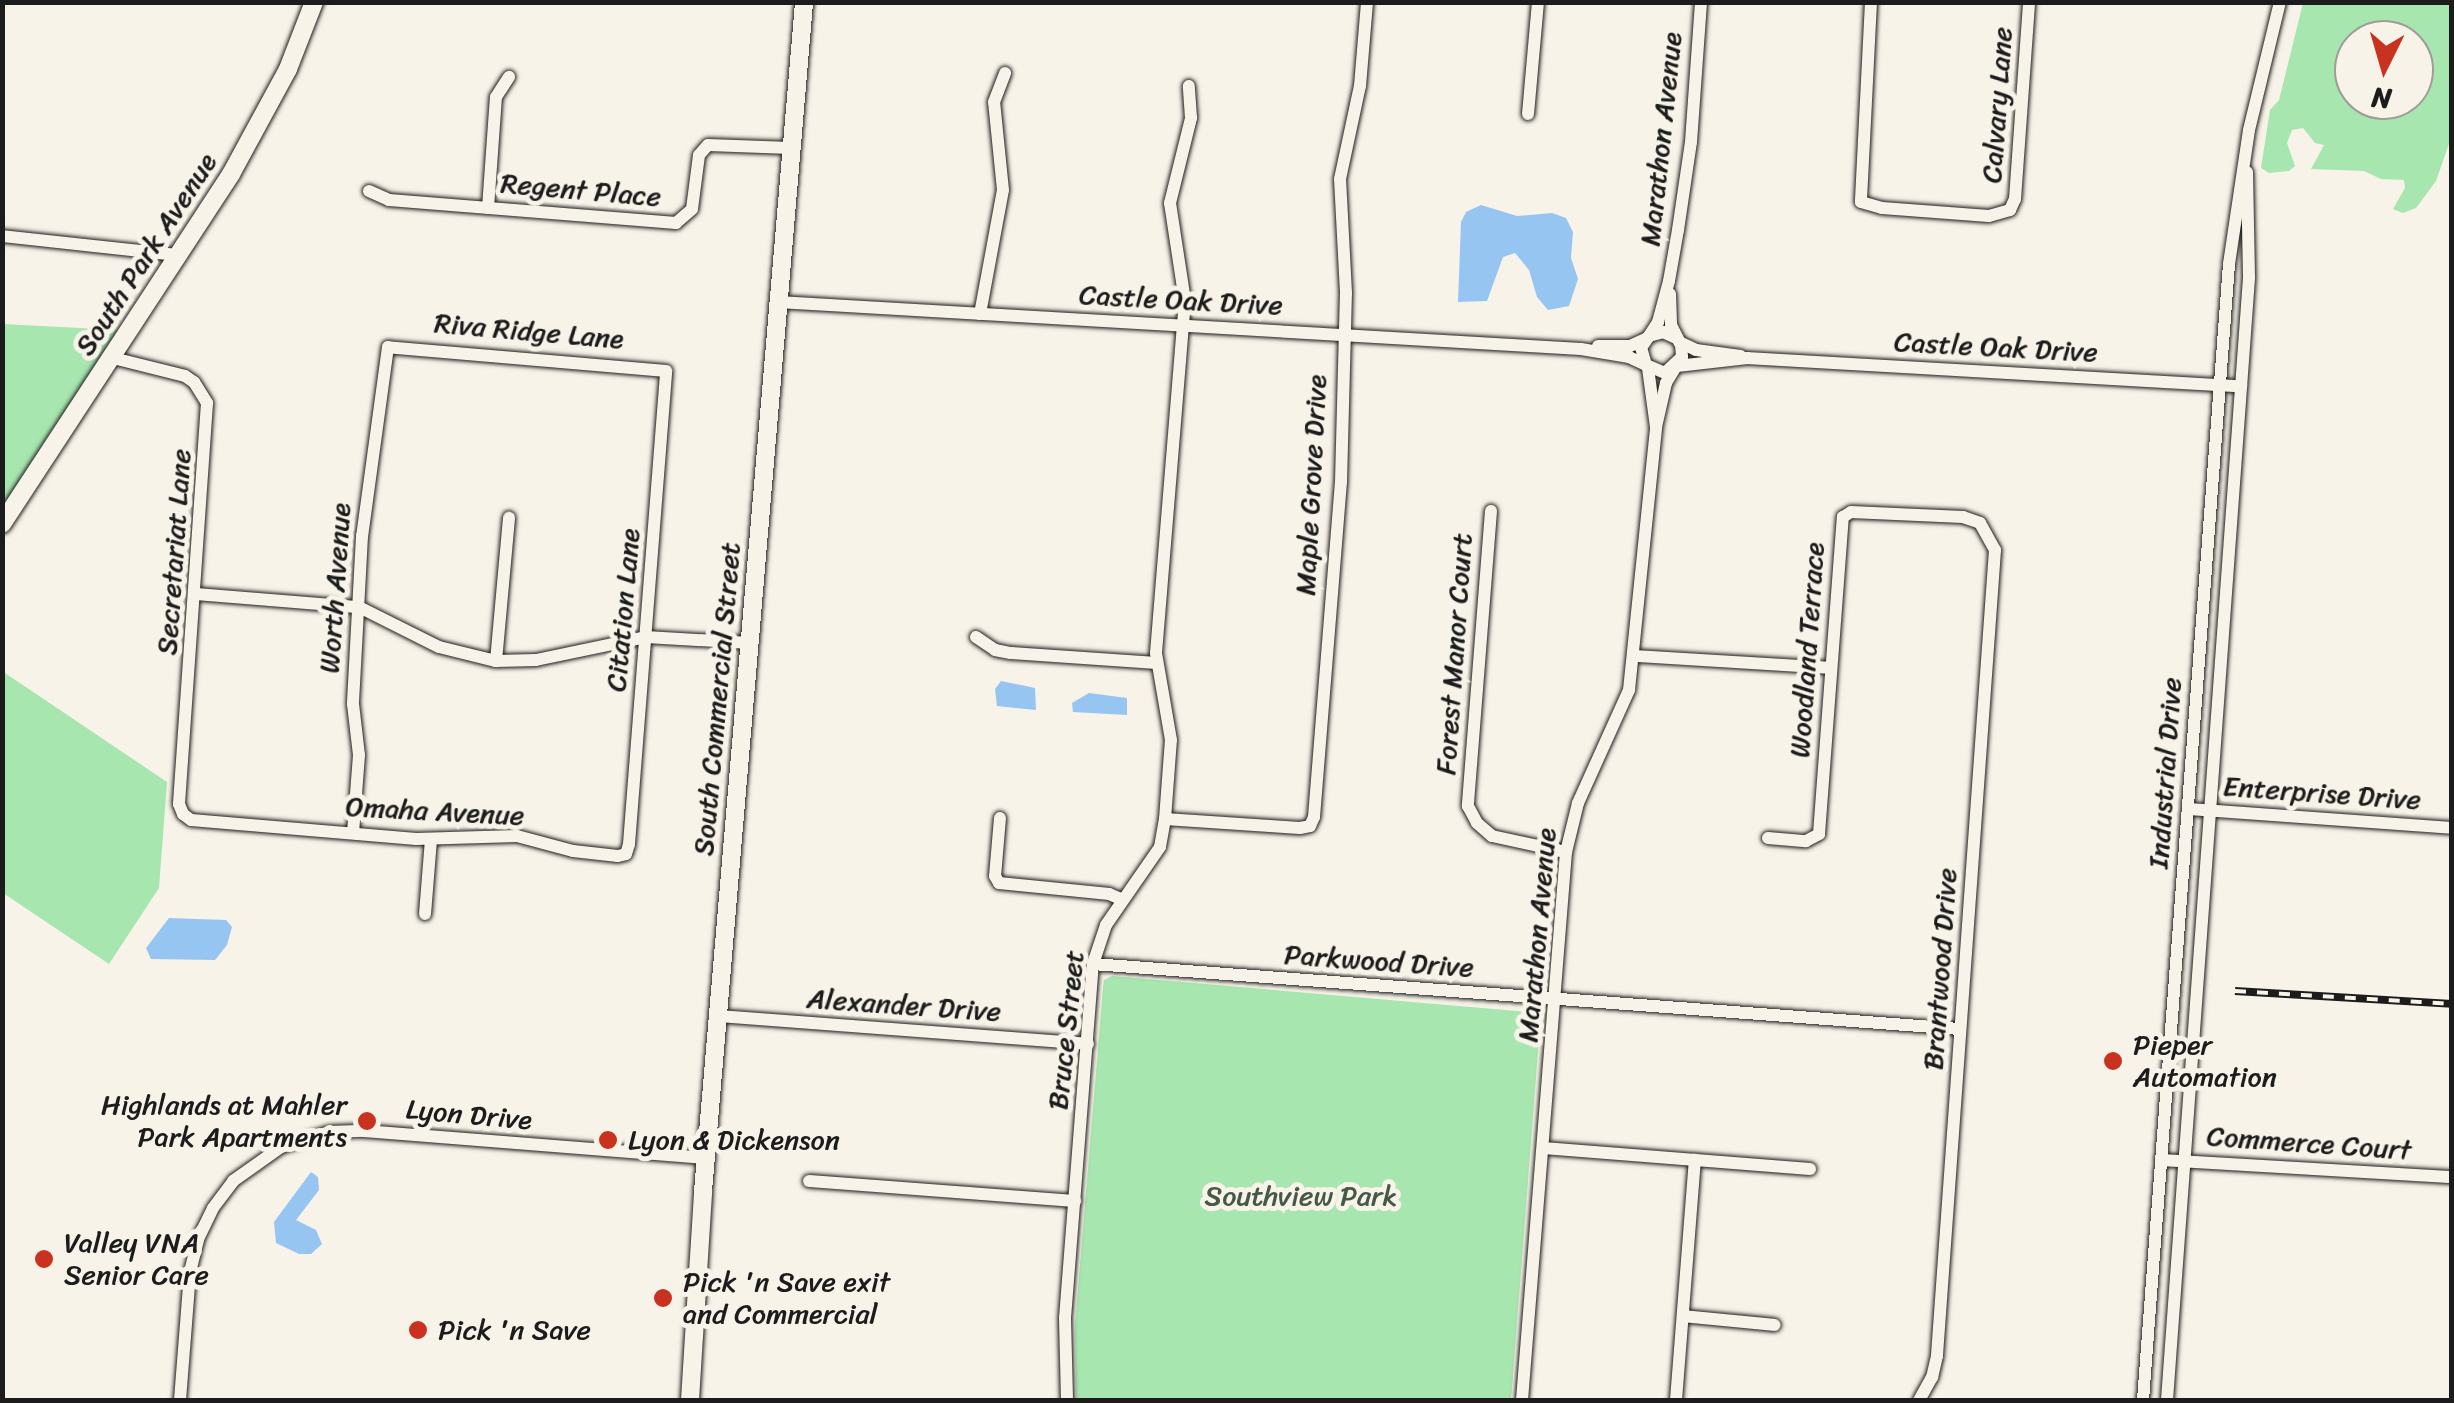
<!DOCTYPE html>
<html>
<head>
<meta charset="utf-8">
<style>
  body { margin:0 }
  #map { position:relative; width:2454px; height:1403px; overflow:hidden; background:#f7f3e8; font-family:Sriracha,sans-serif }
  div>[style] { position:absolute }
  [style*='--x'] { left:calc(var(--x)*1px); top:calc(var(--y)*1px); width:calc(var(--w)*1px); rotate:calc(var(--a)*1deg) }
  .green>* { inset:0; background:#a7e6af }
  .water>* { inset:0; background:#97c5f2 }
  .roads { filter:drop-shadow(0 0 2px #1c1c1c) drop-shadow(0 0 2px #1c1c1c) }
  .street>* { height:12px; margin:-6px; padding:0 6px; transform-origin:6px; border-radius:6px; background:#f7f3e8 }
  .secondary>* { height:18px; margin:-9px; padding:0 9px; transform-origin:9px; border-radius:9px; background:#f7f3e8 }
  .rail>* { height:8px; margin-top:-4px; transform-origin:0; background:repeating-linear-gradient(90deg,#f7f3e8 0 11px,#1c1c1c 0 22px); box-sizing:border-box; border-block:2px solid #1c1c1c }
  .dots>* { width:28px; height:28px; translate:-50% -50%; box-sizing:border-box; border:5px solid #f7f3e8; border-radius:50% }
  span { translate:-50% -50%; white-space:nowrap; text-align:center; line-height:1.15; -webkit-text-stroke:10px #f7f3e8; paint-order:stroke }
  .street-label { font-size:28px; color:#1c1c1c }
  .poi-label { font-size:28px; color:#1c1c1c }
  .left { translate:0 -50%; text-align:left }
  .right { translate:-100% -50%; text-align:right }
  .park-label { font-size:28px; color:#465948 }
  .frame { position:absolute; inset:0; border:5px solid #1c1c1c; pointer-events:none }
  .north { position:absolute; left:2334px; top:20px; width:100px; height:100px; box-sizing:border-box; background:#f7f3e8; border:2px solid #9f9d96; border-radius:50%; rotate:185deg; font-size:28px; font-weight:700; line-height:40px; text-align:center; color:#1c1c1c }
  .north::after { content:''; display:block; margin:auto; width:35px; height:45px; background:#c8321e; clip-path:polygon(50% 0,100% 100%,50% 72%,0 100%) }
</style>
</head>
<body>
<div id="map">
  <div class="green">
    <i style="clip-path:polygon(evenodd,2303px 3px,2451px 3px,2451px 138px,2436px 181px,2416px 208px,2403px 213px,2393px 209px,2405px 188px,2404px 180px,2381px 179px,2364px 171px,2311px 169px,2324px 145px,2315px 143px,2303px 128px,2292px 130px,2287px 143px,2295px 166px,2289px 171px,2269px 173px,2261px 168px,2270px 110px,2279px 100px,2303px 3px,2354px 40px,2414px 40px,2414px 100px,2354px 100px,2354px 40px)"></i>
    <i style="clip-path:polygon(3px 324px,119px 330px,3px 506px)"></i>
    <i style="clip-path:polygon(2px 671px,167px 782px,159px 888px,109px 964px,3px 893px)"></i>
    <i style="clip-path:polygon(1112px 976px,1541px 1013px,1511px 1400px,1076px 1400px,1075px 1325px,1103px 988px,1104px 980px)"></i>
  </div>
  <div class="water">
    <i style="clip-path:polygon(1481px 205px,1517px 216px,1552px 213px,1566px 218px,1573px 232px,1571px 258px,1578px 279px,1569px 306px,1548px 310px,1537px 297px,1529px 270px,1515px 253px,1503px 257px,1487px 301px,1458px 302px,1461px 222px,1466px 212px)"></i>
    <i style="clip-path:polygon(1001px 681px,1035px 688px,1036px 710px,997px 706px,995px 689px)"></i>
    <i style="clip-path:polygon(1089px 693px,1127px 698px,1127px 715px,1073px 712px,1072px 703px)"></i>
    <i style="clip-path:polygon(169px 918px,226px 920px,232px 927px,227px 945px,215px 960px,151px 959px,146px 948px)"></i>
    <i style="clip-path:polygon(311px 1172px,318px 1177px,319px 1190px,296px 1220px,316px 1230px,322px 1244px,311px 1254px,299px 1254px,276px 1243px,274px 1222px)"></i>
  </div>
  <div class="roads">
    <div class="street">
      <i style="--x:1871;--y:2;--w:200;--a:92.9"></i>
      <i style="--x:1861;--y:202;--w:22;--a:16"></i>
      <i style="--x:1882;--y:208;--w:107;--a:4.3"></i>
      <i style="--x:1989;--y:216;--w:22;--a:-16"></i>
      <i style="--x:2010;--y:210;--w:12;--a:-66"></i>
      <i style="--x:2015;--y:199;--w:197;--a:-85.9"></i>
      <i style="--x:1528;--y:114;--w:112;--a:-84.9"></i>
      <i style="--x:369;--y:191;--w:22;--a:24"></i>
      <i style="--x:389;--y:200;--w:288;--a:4.6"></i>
      <i style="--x:676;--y:223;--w:21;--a:-41"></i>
      <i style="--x:692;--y:209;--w:54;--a:-82.6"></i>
      <i style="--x:699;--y:155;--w:13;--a:-48"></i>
      <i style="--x:708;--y:145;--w:83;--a:2.1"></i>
      <i style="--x:488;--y:208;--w:111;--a:-85.9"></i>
      <i style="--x:496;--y:97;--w:24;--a:-57"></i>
      <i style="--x:2;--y:236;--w:177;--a:6.2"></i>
      <i style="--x:1670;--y:294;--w:31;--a:88"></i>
      <i style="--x:1671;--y:325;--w:22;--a:63"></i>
      <i style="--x:1681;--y:345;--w:12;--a:85"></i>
      <i style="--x:1682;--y:357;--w:23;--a:137"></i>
      <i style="--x:1665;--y:373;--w:21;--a:-157"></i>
      <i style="--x:1646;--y:365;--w:18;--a:-106"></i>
      <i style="--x:1641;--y:348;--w:14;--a:-56"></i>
      <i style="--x:1649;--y:336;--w:15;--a:-16"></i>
      <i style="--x:1663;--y:332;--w:14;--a:25"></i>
      <i style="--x:778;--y:302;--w:804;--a:3.35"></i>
      <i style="--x:1581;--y:349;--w:49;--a:9.5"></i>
      <i style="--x:1629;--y:357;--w:19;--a:25"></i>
      <i style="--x:980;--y:314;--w:126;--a:-79.5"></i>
      <i style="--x:1003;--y:190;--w:88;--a:-95.8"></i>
      <i style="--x:994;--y:102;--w:31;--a:-69"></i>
      <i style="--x:1649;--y:336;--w:17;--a:-57"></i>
      <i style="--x:1658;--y:322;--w:42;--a:-75"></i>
      <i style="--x:1669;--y:281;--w:52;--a:-80"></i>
      <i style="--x:1678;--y:230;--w:89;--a:-81.6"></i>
      <i style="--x:1691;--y:142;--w:140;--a:-85.9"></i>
      <i style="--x:1679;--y:342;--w:19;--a:25"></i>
      <i style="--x:1696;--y:350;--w:45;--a:7.6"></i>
      <i style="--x:1598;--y:346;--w:32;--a:0"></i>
      <i style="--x:1630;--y:346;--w:17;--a:-24"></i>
      <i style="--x:113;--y:358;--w:74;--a:14"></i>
      <i style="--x:185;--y:376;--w:11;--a:34"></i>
      <i style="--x:194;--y:382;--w:25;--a:58"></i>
      <i style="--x:207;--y:403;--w:402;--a:94"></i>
      <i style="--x:179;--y:804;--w:11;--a:68"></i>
      <i style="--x:183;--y:814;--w:10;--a:37"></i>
      <i style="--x:191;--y:820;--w:226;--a:4.8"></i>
      <i style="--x:416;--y:839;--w:101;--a:-1.7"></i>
      <i style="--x:517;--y:836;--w:58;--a:15"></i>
      <i style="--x:573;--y:851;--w:45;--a:6.3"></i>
      <i style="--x:618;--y:856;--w:8;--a:-14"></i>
      <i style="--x:626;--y:854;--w:10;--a:-73"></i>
      <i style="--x:629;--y:844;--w:474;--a:-85.5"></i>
      <i style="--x:666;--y:371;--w:279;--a:-175.1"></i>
      <i style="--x:388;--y:347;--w:191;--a:97.8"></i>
      <i style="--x:362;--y:536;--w:168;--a:93.1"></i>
      <i style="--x:353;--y:704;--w:51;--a:83.3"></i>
      <i style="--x:359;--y:755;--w:78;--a:94.4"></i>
      <i style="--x:1677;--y:366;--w:71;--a:-6.4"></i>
      <i style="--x:1748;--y:358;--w:494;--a:3.3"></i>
      <i style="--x:1648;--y:368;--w:60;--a:82.3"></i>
      <i style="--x:1491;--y:511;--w:296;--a:94.5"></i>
      <i style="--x:1468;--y:806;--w:19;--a:62"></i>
      <i style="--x:1477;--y:823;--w:20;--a:41"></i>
      <i style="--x:1492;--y:836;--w:76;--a:12.2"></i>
      <i style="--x:196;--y:594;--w:164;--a:4.6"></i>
      <i style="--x:359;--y:607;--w:89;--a:26.6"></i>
      <i style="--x:439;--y:647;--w:59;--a:13.8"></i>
      <i style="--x:496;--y:661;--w:40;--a:-1.4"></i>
      <i style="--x:536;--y:660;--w:112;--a:-11.8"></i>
      <i style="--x:646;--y:637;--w:104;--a:3.3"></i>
      <i style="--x:976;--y:637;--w:23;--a:34"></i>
      <i style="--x:995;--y:650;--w:16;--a:11"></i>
      <i style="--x:1011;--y:653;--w:146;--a:3.9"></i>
      <i style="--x:1636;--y:656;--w:195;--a:3.5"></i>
      <i style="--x:496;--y:661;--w:144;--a:-84.8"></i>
      <i style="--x:2188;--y:809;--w:265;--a:4.1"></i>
      <i style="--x:1000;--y:818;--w:58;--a:94.9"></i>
      <i style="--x:995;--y:876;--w:8;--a:60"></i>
      <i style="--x:999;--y:883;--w:111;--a:5.7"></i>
      <i style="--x:1109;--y:894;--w:15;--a:23"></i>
      <i style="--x:1165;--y:819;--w:135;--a:3.8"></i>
      <i style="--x:1300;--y:828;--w:10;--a:-11"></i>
      <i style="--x:1310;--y:826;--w:10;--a:-66"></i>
      <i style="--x:1314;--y:817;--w:336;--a:-85.4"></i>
      <i style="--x:1341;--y:482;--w:189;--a:-88.5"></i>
      <i style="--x:1346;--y:293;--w:114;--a:-93"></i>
      <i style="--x:1340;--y:179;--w:95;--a:-77.9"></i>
      <i style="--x:1360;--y:86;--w:84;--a:-85.2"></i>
      <i style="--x:1768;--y:838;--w:38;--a:5"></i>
      <i style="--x:1806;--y:841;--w:15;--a:-28"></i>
      <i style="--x:1819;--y:834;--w:318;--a:-85.7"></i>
      <i style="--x:1843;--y:517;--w:9;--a:-32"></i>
      <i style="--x:1851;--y:512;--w:112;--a:2.6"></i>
      <i style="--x:1963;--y:517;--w:18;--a:19"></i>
      <i style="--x:1980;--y:523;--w:31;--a:61"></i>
      <i style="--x:1995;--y:550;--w:808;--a:94.12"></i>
      <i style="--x:1937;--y:1356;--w:22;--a:103"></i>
      <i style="--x:1932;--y:1377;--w:26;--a:119"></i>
      <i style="--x:425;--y:914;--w:74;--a:-85.4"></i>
      <i style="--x:1093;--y:964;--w:869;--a:4.29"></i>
      <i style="--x:718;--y:1016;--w:371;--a:4.3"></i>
      <i style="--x:1543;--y:1148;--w:268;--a:4.5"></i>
      <i style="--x:2163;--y:1160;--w:289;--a:3.4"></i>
      <i style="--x:809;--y:1181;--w:267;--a:4.3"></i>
      <i style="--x:1683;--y:1316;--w:92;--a:5.6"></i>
      <i style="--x:180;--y:1400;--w:128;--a:-85.5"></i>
      <i style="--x:190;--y:1272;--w:34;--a:-76"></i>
      <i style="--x:198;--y:1239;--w:34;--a:-64"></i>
      <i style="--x:213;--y:1208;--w:34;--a:-53"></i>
      <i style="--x:233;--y:1181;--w:59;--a:-35.3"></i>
      <i style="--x:281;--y:1147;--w:51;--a:-17"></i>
      <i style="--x:330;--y:1132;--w:34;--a:-2"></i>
      <i style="--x:364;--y:1131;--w:343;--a:4.5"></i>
      <i style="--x:1067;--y:1400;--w:82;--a:-91.4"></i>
      <i style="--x:1065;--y:1318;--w:355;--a:-85.5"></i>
      <i style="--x:1093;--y:964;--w:41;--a:-71.6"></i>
      <i style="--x:1106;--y:925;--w:95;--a:-55.3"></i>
      <i style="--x:1160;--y:847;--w:28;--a:-80"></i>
      <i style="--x:1165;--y:819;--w:79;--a:-85.7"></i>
      <i style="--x:1171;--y:740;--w:88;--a:-99.8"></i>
      <i style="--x:1156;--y:653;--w:353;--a:-85.3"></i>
      <i style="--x:1185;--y:301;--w:99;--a:-98.7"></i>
      <i style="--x:1170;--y:203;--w:88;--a:-76.1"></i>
      <i style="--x:1191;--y:118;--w:32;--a:-94"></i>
      <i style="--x:1522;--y:1400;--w:550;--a:-85.41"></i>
      <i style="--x:1566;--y:852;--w:50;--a:-76.2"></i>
      <i style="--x:1578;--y:803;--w:124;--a:-65.7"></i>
      <i style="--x:1629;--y:690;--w:264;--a:-84.1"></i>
      <i style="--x:1656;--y:427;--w:45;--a:-77.2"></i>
      <i style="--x:1666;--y:383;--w:17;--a:-59"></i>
      <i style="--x:1676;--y:1400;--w:241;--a:-85.5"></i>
      <i style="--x:2143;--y:1400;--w:1139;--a:-85.67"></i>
      <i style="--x:2229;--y:264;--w:135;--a:-81.5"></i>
      <i style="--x:2249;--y:130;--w:132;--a:-76.4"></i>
      <i style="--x:2167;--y:1400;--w:1126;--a:-85.82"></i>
      <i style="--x:2249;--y:277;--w:105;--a:-91.1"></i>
    </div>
    <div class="secondary">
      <i style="--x:2;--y:524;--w:418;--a:-56.8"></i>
      <i style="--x:231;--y:174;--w:119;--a:-61.5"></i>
      <i style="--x:288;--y:69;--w:72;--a:-68.8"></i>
      <i style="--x:690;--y:1400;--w:209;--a:-86.4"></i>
      <i style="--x:703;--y:1191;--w:1193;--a:-85.14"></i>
    </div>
  </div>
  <div class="rail">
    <i style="--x:2235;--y:991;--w:217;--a:3.4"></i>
  </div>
  <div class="dots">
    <i style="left:2113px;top:1061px;background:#c8321e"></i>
    <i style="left:367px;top:1121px;background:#c8321e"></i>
    <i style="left:608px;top:1140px;background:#c8321e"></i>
    <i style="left:44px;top:1259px;background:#c8321e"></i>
    <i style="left:663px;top:1298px;background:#c8321e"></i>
    <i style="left:418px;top:1330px;background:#c8321e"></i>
  </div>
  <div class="street-label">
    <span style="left:1997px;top:105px;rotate:-86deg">Calvary Lane</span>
    <span style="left:1661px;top:139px;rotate:-84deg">Marathon Avenue</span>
    <span style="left:581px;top:190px;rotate:5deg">Regent Place</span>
    <span style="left:146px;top:254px;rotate:-57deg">South Park Avenue</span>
    <span style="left:1181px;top:300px;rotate:3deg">Castle Oak Drive</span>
    <span style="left:529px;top:331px;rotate:5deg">Riva Ridge Lane</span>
    <span style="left:1996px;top:347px;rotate:3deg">Castle Oak Drive</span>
    <span style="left:1311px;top:485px;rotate:-87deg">Maple Grove Drive</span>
    <span style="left:174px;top:552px;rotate:-86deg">Secretariat Lane</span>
    <span style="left:335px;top:588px;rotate:-86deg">Worth Avenue</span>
    <span style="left:623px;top:610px;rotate:-85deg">Citation Lane</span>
    <span style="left:1807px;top:650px;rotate:-86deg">Woodland Terrace</span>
    <span style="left:1454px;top:654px;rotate:-86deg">Forest Manor Court</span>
    <span style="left:717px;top:699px;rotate:-85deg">South Commercial Street</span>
    <span style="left:2165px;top:773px;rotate:-86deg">Industrial Drive</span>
    <span style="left:2322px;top:793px;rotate:4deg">Enterprise Drive</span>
    <span style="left:435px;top:811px;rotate:3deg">Omaha Avenue</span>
    <span style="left:1537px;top:935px;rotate:-85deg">Marathon Avenue</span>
    <span style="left:1379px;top:961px;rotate:4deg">Parkwood Drive</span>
    <span style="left:1940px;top:969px;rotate:-86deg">Brantwood Drive</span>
    <span style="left:904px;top:1005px;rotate:4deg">Alexander Drive</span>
    <span style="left:1066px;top:1030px;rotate:-84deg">Bruce Street</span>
    <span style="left:469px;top:1115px;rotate:5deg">Lyon Drive</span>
    <span style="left:2309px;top:1143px;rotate:4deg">Commerce Court</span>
  </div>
  <div class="poi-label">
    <span class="left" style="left:2133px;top:1061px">Pieper<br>Automation</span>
    <span class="right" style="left:347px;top:1121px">Highlands at Mahler<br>Park Apartments</span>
    <span class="left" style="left:628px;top:1140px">Lyon &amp; Dickenson</span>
    <span class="left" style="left:64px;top:1259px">Valley VNA<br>Senior Care</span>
    <span class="left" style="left:683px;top:1298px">Pick 'n Save exit<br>and Commercial</span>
    <span class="left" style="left:438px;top:1330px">Pick 'n Save</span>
  </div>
  <div class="park-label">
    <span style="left:1301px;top:1196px">Southview Park</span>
  </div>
  <div class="frame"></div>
  <div class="north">N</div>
</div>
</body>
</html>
